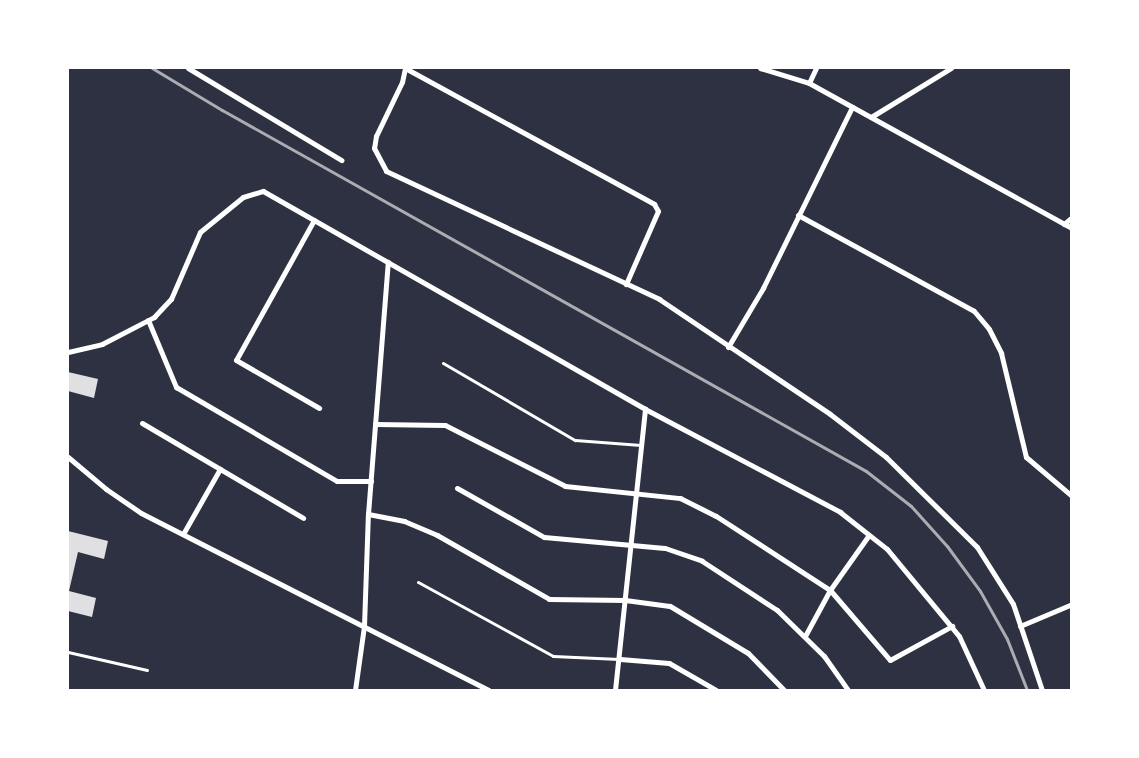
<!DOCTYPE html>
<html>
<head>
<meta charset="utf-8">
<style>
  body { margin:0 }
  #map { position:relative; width:1139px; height:758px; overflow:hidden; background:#2d3142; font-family:Commissioner,sans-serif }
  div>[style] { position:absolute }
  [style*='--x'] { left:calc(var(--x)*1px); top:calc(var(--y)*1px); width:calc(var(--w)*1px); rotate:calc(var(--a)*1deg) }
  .building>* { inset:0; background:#e0e0e3 }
  .service>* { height:3px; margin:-1.5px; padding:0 1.5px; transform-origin:1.5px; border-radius:1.5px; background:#fff }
  .minor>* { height:5px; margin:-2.5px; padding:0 2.5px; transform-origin:2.5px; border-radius:2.5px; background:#fff }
  .rail>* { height:3px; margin:-1.5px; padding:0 1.5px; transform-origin:1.5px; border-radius:1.5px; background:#abadb3 }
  span { translate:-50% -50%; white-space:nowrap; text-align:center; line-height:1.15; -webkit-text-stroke:4px #fff; paint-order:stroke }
  .frame { position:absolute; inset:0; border:69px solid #fff; pointer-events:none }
</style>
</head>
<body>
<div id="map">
  <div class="building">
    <i style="clip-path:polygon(68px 372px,98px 379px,94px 398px,68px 391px)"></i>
    <i style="clip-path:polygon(68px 531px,108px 541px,104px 559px,78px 552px,69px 591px,96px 598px,92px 617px,68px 611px)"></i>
  </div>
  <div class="service">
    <i style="--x:443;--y:363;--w:153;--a:30.3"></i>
    <i style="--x:575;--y:440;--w:66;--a:4.3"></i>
    <i style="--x:418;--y:582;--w:154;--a:28.7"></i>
    <i style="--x:553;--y:656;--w:66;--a:2.6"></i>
    <i style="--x:68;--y:652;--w:81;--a:12.8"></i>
  </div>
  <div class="minor">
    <i style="--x:188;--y:68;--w:179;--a:31"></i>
    <i style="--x:405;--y:68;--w:14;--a:102"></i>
    <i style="--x:402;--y:82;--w:60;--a:115.7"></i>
    <i style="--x:376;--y:136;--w:12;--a:99"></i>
    <i style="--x:374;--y:148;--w:26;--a:62"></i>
    <i style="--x:386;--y:171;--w:302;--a:25.1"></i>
    <i style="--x:659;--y:299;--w:206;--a:33.9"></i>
    <i style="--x:830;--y:414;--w:71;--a:37.5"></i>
    <i style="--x:886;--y:457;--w:128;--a:44.7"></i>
    <i style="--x:977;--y:547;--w:67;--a:57.7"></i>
    <i style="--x:1013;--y:604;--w:91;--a:71.4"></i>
    <i style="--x:405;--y:68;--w:284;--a:28.6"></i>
    <i style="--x:654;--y:204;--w:8;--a:60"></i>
    <i style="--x:658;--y:211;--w:80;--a:113.7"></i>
    <i style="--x:760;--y:68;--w:51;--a:17"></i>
    <i style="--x:809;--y:83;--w:300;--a:28.9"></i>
    <i style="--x:809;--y:83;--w:17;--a:-65"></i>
    <i style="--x:871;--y:117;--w:94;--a:-31.5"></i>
    <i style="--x:798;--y:215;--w:200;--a:28.6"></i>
    <i style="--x:974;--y:311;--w:23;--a:50"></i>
    <i style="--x:989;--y:329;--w:27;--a:63"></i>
    <i style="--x:1001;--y:353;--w:107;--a:76.5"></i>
    <i style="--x:1026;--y:457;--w:60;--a:40.3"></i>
    <i style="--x:314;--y:220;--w:160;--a:119.1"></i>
    <i style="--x:236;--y:360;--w:96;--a:30"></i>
    <i style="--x:1064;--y:224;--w:11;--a:-41"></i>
    <i style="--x:148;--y:320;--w:73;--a:67.3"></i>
    <i style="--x:176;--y:387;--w:186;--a:30.3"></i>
    <i style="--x:337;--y:481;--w:34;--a:0"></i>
    <i style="--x:728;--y:347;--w:69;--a:-59.3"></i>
    <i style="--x:763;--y:288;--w:202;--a:-63.8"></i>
    <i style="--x:68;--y:352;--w:35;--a:-13"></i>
    <i style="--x:102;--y:344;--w:59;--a:-27.4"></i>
    <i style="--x:154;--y:317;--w:25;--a:-47"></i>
    <i style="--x:171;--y:299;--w:73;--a:-66.6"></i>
    <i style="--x:200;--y:232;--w:55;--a:-39.1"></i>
    <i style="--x:243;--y:197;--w:21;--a:-17"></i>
    <i style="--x:263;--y:191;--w:440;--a:29.7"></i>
    <i style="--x:645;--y:409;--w:221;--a:27.8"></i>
    <i style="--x:840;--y:512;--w:60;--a:38.2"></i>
    <i style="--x:887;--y:549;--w:113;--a:50.4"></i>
    <i style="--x:959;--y:636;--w:60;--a:65.2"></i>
    <i style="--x:142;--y:423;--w:187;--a:30.5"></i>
    <i style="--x:375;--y:424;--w:70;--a:0.8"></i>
    <i style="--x:445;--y:425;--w:135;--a:26.9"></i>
    <i style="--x:565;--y:486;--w:116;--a:6"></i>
    <i style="--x:680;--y:498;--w:40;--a:26.6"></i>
    <i style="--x:716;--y:516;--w:136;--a:33"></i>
    <i style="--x:830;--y:590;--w:92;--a:49.4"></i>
    <i style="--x:890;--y:660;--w:71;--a:-28.7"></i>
    <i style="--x:68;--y:457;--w:50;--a:40.1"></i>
    <i style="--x:106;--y:489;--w:42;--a:34.4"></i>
    <i style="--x:141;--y:513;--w:390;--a:27"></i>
    <i style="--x:457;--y:488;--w:100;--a:29.4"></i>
    <i style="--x:544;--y:537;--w:121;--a:5.2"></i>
    <i style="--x:665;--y:548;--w:39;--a:19"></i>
    <i style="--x:702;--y:561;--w:90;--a:33.2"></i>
    <i style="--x:777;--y:610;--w:66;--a:44.4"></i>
    <i style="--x:824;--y:656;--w:42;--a:54.8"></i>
    <i style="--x:368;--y:514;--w:37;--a:11"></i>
    <i style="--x:404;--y:521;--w:36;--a:23"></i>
    <i style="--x:437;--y:535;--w:129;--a:29.7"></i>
    <i style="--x:549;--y:599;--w:76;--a:0.8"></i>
    <i style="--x:625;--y:600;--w:45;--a:7.6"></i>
    <i style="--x:670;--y:606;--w:91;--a:31.1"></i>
    <i style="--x:748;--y:653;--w:52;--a:45.8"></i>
    <i style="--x:183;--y:534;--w:75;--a:-60.4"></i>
    <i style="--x:1020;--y:626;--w:56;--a:-22.9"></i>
    <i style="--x:805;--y:636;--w:52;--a:-61.5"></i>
    <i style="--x:830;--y:590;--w:67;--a:-54.7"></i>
    <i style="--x:620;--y:659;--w:49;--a:4.7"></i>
    <i style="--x:669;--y:663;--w:54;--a:29.9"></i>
    <i style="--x:355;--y:690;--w:65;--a:-82"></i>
    <i style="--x:364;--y:626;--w:112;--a:-88"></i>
    <i style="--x:368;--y:514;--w:253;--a:-85.5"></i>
    <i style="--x:615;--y:690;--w:283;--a:-83.9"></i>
  </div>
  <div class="rail">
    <i style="--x:152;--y:68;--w:82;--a:31"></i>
    <i style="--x:222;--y:110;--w:738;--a:29.27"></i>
    <i style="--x:866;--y:471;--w:57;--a:37.9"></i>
    <i style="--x:911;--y:506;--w:54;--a:48"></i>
    <i style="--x:947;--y:546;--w:56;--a:53.7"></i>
    <i style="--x:980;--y:591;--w:55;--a:60.6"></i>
    <i style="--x:1007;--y:639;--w:55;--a:68.6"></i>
  </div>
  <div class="frame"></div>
</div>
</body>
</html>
